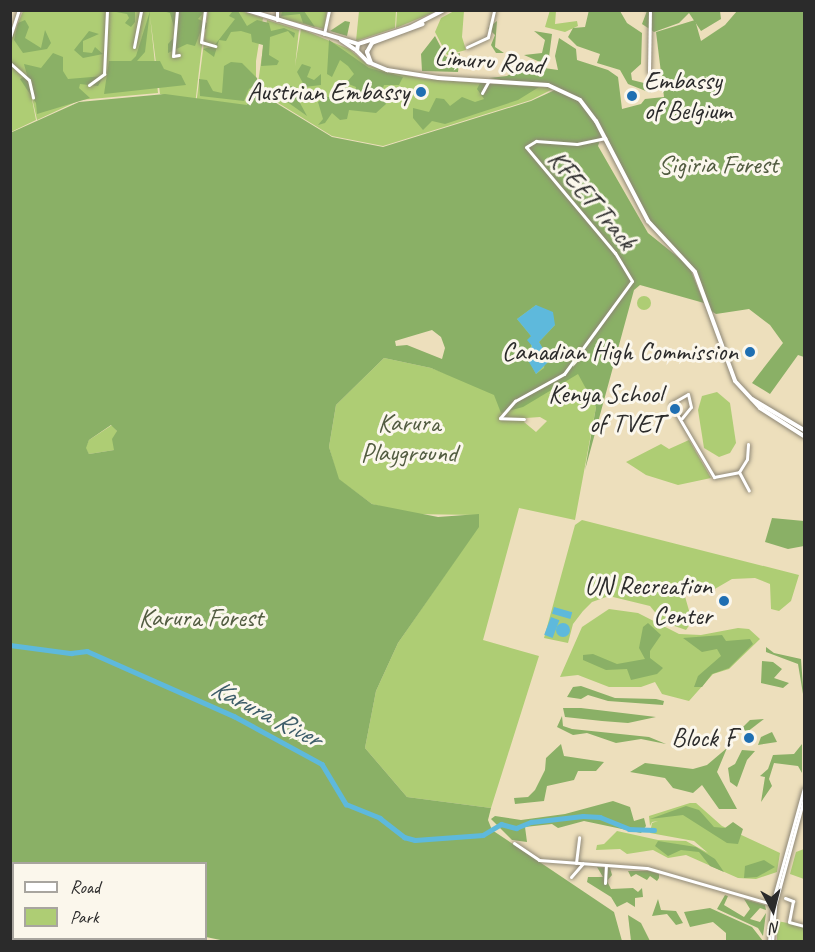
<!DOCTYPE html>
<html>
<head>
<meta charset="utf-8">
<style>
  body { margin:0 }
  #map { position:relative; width:815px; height:952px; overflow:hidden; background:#eddfbc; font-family:Caveat,sans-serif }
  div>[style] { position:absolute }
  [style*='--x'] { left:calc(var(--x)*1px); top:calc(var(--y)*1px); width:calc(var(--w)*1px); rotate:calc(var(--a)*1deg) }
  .green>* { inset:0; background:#aecd74 }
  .round { border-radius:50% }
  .forest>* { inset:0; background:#8ab066 }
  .water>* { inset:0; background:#5eb9dc; transform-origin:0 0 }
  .river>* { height:4.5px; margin:-2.25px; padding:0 2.25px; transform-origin:2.25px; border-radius:2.25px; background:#5eb9dc }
  .roads { filter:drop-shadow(0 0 2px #8c8574) drop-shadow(0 0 2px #8c8574) }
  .minor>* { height:3px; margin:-1.5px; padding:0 1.5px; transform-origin:1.5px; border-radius:1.5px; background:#fff }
  .major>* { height:4px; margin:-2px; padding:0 2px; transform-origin:2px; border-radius:2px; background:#fff }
  .dots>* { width:16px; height:16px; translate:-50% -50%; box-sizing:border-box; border:3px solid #fbf7ec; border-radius:50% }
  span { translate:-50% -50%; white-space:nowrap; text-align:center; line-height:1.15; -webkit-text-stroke:6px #fbf7ec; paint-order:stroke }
  .street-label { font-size:26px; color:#2b2b2b }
  .poi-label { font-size:26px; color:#2b2b2b }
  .left { translate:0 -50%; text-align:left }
  .right { translate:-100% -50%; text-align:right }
  .park-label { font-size:26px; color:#525c41 }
  .water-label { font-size:27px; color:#3d5d69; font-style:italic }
  .frame { position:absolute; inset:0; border:12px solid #2b2b2b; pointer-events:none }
  .legend { position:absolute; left:12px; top:862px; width:195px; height:78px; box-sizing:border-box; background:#fbf7ec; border:2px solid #a8a59f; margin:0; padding:8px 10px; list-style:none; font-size:18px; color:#2b2b2b }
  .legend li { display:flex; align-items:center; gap:12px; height:30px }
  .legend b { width:30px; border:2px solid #a8a59f }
  .north { position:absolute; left:743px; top:880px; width:60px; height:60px; -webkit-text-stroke:4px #fbf7ec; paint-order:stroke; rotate:173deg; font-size:16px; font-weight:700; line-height:24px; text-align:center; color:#2b2b2b }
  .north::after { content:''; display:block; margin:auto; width:21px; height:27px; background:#2b2b2b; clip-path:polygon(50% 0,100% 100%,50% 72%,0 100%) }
</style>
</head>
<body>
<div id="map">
  <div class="green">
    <i style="clip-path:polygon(550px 10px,556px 11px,555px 24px,577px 21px,578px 26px,565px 32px,545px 27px)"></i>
    <i style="clip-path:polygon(23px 11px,206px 11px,195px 105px,160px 94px,150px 16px,158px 93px,80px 100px,37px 120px,29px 84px,36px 120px,11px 132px,11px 40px)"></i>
    <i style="clip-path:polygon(208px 11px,241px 11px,263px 18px,256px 61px,256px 105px,196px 105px)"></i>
    <i style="clip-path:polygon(280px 11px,327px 11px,324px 29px,279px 18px)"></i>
    <i style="clip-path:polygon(359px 11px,396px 11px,395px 28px,356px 41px)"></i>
    <i style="clip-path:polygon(397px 11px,437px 11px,396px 28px)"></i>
    <i style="clip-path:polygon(454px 11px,464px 11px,462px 37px,466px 50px,447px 55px,435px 32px,441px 18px)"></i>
    <i style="clip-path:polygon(267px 20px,299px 30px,295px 66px,301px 29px,349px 49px,369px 66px,390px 72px,424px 79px,555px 88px,531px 100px,383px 146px,332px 136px,257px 90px)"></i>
    <i style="clip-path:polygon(evenodd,539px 274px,596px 407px,575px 520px,519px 508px,483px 640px,539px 656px,491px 808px,407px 797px,365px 748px,376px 691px,398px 643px,478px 527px,479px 515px,409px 514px,372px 504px,338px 479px,329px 447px,336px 405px,384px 358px,431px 368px,452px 376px,539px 274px,540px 417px,547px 421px,536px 432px,524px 422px,526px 418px,540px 417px)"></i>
    <i class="round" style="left:637px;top:296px;width:14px;height:14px"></i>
    <i style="clip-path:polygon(717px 392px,730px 403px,736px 443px,730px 453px,719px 457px,704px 448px,698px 410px,702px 396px)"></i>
    <i style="clip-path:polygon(112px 425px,117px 431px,114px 450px,89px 454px,85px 448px,89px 440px)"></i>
    <i style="clip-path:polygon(689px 440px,711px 478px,678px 485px,646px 475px,626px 462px,661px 444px,669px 449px)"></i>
    <i style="clip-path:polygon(582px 520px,799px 575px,791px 601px,779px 611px,771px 609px,770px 584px,755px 578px,732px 579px,713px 590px,682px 586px,692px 621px,686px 630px,663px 622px,650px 606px,609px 596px,592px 602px,583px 611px,573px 624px,568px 643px,544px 638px,575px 525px)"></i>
    <i style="clip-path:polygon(609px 609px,638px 613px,679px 634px,701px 635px,738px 628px,749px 629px,760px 639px,729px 669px,713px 674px,689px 701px,662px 694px,655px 682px,641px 687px,609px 687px,578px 675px,560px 677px,582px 627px)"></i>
    <i style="clip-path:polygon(690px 803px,696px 803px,722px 826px,780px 853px,777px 872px,756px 879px,738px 878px,686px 855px,668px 858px,653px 850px,627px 854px,620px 849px,596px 850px,597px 845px,604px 844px,617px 831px,658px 840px,686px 841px,708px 853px,694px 841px,650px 833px,652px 823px,658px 821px,652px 822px,650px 826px,649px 816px)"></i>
    <i style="clip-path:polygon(804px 849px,804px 879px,790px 874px,796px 852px)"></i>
    <i style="clip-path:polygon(777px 921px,804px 926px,804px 941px,777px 942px)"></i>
  </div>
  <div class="forest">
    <i style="clip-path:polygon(589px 10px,620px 11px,627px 23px,642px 33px,641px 64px,631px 73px,632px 80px,648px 84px,651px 93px,628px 84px,620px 70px,597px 63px,600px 54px,577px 46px,568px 37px,573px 28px,585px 27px)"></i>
    <i style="clip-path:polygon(111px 11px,135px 11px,135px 22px,131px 27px,125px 23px,129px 18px,127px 14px)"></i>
    <i style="clip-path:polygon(150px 11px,145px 52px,137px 61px,160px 61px,164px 69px,181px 75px,186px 85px,104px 94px,109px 61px,131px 61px,136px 56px)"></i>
    <i style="clip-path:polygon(163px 11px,205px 11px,198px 19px,207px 23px,206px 29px,200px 33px,195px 46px,187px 44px,168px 53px,168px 44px,176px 35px,170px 13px)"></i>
    <i style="clip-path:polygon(238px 11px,247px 26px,257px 20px,269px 23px,271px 31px,284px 28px,295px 33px,294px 38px,288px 31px,270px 37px,269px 55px,279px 61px,277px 65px,261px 66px,263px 45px,252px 42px,251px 34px,241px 31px,231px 32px,226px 41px,219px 40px,214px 57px,203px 49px,214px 46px,235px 19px,229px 16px,232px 12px)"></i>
    <i style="clip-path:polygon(282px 11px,304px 11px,315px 27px,303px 23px,300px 14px,281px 16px)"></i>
    <i style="clip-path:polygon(647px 11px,720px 11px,721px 19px,701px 31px,689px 13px,679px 23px,654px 32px,642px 24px)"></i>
    <i style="clip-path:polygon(evenodd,737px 11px,804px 11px,804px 357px,798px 355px,770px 394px,752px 383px,783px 343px,770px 325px,749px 309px,716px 314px,708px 309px,692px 266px,655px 231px,602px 134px,598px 146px,648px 233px,689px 266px,704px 303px,640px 285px,634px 290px,585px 470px,596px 407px,578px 374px,523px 407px,501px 413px,494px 395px,431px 368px,384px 358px,336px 405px,329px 447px,339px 479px,372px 504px,438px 517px,479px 514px,479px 527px,398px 643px,376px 691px,365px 748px,407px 797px,491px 808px,488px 820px,492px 830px,614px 912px,622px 941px,230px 942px,206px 937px,206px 864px,14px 864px,14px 938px,202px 939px,11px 941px,10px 133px,79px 102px,165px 94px,247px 105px,253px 89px,332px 137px,383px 147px,531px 101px,557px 89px,489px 78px,507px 76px,523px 65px,558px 70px,555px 56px,559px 38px,576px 49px,577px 60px,608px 70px,618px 77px,622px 109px,641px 104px,645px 99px,664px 97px,656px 32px,695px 20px,701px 41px,725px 25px,737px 11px,536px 305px,555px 325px,539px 342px,546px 355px,544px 368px,536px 374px,531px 364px,531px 336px,517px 319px,536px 305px,737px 11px,432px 330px,441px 337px,445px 348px,442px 359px,407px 345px,396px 346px,395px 341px,432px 330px,737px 11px,111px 425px,117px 431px,112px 439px,114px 450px,89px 454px,86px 448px,89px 440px,111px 425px)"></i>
    <i style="clip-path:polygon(25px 20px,29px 27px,25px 38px,41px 48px,45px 30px,51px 43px,47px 49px,23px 53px,14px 40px,18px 23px)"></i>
    <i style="clip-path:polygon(345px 21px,350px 22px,347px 36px,330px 31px)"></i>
    <i style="clip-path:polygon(497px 21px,495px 47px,504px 53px,496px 53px,491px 45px,495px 35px,488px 28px)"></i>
    <i style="clip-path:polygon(89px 31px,99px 34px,83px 41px,83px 52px,92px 53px,95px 47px,103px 54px,83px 58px,74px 50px)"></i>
    <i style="clip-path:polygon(534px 31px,552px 34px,549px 57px,540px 62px,524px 55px,542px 53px,545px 40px)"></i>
    <i style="clip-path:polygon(435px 36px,446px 57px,460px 53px,458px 72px,422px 71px,421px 54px)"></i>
    <i style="clip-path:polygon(329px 40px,369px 68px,403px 77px,399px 85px,384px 85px,381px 94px,386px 104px,376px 113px,349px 110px,347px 119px,340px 120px,332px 113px,325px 123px,318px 125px,323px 119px,318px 102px,327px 97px,355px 97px,356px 87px,346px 83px,354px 74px,348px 66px,340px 60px,332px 77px,327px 74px)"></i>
    <i style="clip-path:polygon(53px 53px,63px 57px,63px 71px,68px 79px,104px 76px,98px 86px,80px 84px,79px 88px,90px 98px,37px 114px,36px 103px,20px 79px,27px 75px,24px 64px,41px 68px)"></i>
    <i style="clip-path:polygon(231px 62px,242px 63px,257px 78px,258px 83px,249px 89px,244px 101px,200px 96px,199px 79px,207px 80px,213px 91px,222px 93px,224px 66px)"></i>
    <i style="clip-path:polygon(302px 64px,311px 67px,307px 77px,314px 80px,321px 74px,321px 85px,305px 87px,297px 72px)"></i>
    <i style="clip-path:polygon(480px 83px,539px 87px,518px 100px,445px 124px,432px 121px,423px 130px,413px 118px,413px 108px,429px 112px,436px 98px,444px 99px,450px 106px,462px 97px,475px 102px,484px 99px,477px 89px)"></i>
    <i style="clip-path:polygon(292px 86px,300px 103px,307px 116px,286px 101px,287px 87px)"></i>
    <i style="clip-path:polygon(772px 518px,804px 521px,804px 546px,788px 549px,765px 542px)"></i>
    <i style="clip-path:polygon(648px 623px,661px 635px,650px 651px,650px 658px,663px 668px,657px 674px,631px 680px,627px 669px,606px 670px,583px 660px,583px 655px,593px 654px,617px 664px,645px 659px,639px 648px,643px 627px)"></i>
    <i style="clip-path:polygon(722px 635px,726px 641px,750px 639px,753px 644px,729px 668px,712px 674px,702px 687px,694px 687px,698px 676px,721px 656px,717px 649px,702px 652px,683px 638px)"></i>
    <i style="clip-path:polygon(766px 647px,774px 653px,801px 659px,804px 700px,798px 664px,766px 652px)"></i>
    <i style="clip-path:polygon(762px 661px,773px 662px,782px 669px,774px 678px,789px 683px,783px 688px,761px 683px)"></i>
    <i style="clip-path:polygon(581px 686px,615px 698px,656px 699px,664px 701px,663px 705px,608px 701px,588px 695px,581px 699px,567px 697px,573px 687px)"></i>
    <i style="clip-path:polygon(563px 708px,581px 708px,656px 717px,628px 723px,602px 721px,565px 717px)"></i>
    <i style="clip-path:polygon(562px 716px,563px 726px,572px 729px,649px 737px,666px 744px,641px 739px,616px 743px,587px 733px,573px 735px,557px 727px)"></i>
    <i style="clip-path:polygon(764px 719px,747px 732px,742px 728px,750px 720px)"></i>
    <i style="clip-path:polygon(772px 732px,777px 742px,758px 745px,761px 737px)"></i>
    <i style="clip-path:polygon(561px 744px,564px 756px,604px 762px,596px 771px,578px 771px,574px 780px,547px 786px,544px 801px,515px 804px,514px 798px,528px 797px,535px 790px,545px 770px,546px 758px)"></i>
    <i style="clip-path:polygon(802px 744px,802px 773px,798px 766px,774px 763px,769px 779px,772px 786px,761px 802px,765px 777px,760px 776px,768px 769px,773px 755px,794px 754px)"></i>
    <i style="clip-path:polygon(727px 748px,717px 772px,737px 809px,719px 809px,702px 785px,693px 793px,673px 788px,665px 778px,630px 772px,645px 763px,693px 769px,707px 765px)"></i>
    <i style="clip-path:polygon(742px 750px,755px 751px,747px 760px,737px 787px,730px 782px,728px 768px,735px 764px)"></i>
    <i style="clip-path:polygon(613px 801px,630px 807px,634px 821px,644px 818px,646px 826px,641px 833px,584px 821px,558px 828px,552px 824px,525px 827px,527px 842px,512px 840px,491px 819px,495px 816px,521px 820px,565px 814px)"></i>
    <i style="clip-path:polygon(686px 806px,699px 810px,714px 827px,725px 828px,733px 822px,743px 829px,738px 844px,727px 843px,683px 815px,650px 819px)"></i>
    <i style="clip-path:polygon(658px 841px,696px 847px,715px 859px,724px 872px,710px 866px,699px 852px,681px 850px,668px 856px,655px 846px)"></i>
    <i style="clip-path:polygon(764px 860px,775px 867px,757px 877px,744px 878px,745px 866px)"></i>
    <i style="clip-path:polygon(597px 867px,610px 868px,612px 875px,607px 881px,611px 889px,633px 888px,638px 892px,642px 888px,643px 897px,635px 898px,635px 907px,627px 902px,617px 907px,611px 897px,587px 882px,588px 877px,603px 877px)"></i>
    <i style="clip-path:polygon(628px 871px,649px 871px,659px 874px,659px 878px,657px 881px,650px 876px,647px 880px,636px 874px,631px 877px)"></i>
    <i style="clip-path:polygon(725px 895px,728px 896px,724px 905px,744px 917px,750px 909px,744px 899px,765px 905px,766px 910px,760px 908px,750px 919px,760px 922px,766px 913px,763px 936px,758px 928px,717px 909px)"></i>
    <i style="clip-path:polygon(658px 899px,661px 910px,676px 911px,683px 923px,676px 925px,667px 914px,652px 916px)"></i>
    <i style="clip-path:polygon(710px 908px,752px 927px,763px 941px,726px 941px,726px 933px,713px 922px,690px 927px,684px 912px)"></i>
    <i style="clip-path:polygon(628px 915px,641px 923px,650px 941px,631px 941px)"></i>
  </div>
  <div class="water">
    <i style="clip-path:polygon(536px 305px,553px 312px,555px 325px,539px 342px,550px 360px,536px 374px,526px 357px,532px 346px,527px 340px,531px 336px,517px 319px)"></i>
    <i style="left:554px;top:607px;width:19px;height:7px;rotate:16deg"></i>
    <i style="left:551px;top:617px;width:9px;height:19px;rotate:21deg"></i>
    <i class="round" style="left:556px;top:623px;width:14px;height:14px"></i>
  </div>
  <div class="river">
    <i style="--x:10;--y:645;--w:62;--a:7.5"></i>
    <i style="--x:71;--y:653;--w:16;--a:-7"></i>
    <i style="--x:87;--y:651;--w:161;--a:23.9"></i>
    <i style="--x:234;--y:716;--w:100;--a:28.6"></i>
    <i style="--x:322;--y:764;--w:47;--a:59"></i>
    <i style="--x:346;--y:804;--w:37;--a:22"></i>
    <i style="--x:380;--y:818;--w:31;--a:38"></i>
    <i style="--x:404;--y:837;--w:11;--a:15"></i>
    <i style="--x:415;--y:840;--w:68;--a:-4.2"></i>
    <i style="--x:483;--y:835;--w:21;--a:-31"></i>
    <i style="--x:501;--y:824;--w:16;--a:15"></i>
    <i style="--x:516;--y:828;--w:16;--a:-22"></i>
    <i style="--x:531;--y:822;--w:52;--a:-6.6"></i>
    <i style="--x:583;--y:816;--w:17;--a:3"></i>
    <i style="--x:600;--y:817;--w:31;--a:22"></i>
    <i style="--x:629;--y:829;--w:25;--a:2"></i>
    <i style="--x:10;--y:865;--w:4;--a:27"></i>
    <i style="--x:10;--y:898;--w:7;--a:-56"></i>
    <i style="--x:10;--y:907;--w:4;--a:0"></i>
    <i style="--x:55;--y:938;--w:4;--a:63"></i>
  </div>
  <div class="roads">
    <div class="minor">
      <i style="--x:177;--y:10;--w:46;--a:95"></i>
      <i style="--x:173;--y:56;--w:6;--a:-9"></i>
      <i style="--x:205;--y:10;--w:32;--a:97"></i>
      <i style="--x:201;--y:42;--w:15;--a:16"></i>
      <i style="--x:277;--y:20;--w:10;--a:-90"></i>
      <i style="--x:324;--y:34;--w:25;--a:-78"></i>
      <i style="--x:10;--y:37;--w:28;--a:-72"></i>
      <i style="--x:134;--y:47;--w:38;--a:-79"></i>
      <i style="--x:467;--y:47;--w:23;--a:-25"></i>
      <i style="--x:488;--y:37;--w:28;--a:-77"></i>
      <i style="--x:10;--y:63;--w:25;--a:42"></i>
      <i style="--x:29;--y:80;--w:18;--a:77"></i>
      <i style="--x:649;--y:73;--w:63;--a:-89.1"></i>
      <i style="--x:89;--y:85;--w:19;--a:-36"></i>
      <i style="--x:104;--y:74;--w:64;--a:-87.3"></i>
      <i style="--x:482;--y:93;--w:13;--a:-61"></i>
      <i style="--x:682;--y:418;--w:14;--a:-51"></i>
      <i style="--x:691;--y:407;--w:13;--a:-103"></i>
      <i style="--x:688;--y:394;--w:20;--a:150"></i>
      <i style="--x:671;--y:404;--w:85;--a:59.5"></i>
      <i style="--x:714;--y:477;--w:25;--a:-11"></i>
      <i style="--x:524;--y:419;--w:24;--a:-178"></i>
      <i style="--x:500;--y:418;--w:23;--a:-49"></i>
      <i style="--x:515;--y:401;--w:56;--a:-28.9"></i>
      <i style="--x:564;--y:374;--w:115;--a:-53.8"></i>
      <i style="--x:632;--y:281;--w:33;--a:-121"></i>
      <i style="--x:615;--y:253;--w:138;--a:-130"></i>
      <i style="--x:526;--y:147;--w:12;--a:-31"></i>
      <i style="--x:536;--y:141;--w:41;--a:4.2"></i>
      <i style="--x:577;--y:144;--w:29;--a:-12"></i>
      <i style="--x:739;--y:472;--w:15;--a:-58"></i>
      <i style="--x:747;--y:459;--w:15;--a:-86"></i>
      <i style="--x:739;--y:472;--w:21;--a:62"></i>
      <i style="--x:514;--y:843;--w:30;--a:34"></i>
      <i style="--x:539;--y:860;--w:108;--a:4.2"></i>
      <i style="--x:647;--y:868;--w:133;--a:16.1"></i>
      <i style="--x:576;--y:863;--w:26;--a:-83"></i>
      <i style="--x:571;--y:877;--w:18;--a:-49"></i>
      <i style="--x:605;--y:883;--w:18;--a:-87"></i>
      <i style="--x:785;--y:898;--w:9;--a:21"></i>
      <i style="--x:793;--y:901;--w:21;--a:101"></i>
      <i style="--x:789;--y:922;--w:16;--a:15"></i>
      <i style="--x:769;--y:942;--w:38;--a:-85"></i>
      <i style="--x:772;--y:904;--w:120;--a:-74.6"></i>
      <i style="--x:772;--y:942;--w:37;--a:-85"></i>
      <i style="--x:775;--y:905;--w:111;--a:-74.8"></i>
    </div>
    <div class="major">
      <i style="--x:247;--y:10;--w:116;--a:17"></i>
      <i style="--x:444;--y:10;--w:37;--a:153"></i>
      <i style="--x:411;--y:27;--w:56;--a:162.2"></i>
      <i style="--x:358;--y:44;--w:7;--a:98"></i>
      <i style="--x:357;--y:51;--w:16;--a:45"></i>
      <i style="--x:368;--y:62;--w:21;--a:23"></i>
      <i style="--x:387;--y:70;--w:52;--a:8.9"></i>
      <i style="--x:438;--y:78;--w:110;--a:3.6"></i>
      <i style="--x:548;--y:85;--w:35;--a:25"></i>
      <i style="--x:580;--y:100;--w:26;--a:53"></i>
      <i style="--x:596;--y:121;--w:113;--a:62.5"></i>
      <i style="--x:648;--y:221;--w:69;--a:47.3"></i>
      <i style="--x:695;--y:272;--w:116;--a:69.8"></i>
      <i style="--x:735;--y:381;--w:37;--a:47"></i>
      <i style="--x:760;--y:408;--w:52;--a:32.5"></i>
      <i style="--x:341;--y:40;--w:18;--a:34"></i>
      <i style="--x:371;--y:63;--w:12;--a:-110"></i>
      <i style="--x:367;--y:52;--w:10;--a:-61"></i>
      <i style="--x:372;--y:43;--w:54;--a:-20.4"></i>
      <i style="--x:752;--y:399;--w:61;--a:30.8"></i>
    </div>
  </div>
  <div class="dots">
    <i style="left:421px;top:92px;background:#1f6fb2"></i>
    <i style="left:632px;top:96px;background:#1f6fb2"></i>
    <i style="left:750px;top:352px;background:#1f6fb2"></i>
    <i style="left:675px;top:409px;background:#1f6fb2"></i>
    <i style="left:724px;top:601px;background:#1f6fb2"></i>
    <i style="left:749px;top:738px;background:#1f6fb2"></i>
  </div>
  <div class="street-label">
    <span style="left:489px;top:61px;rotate:5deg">Limuru Road</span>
    <span style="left:592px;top:200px;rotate:50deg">KFEET Track</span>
  </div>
  <div class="poi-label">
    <span class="left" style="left:644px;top:96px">Embassy<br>of Belgium</span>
    <span class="right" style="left:409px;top:92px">Austrian Embassy</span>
    <span class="right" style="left:738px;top:352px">Canadian High Commission</span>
    <span class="right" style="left:663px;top:409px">Kenya School<br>of TVET</span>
    <span class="right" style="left:712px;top:601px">UN Recreation<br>Center</span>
    <span class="right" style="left:736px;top:738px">Block F</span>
  </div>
  <div class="park-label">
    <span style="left:718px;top:165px">Sigiria Forest</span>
    <span style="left:409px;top:438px">Karura<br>Playground</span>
    <span style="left:201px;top:618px">Karura Forest</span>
  </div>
  <div class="water-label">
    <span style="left:266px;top:713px;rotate:27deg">Karura River</span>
  </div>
  <div class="frame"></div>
  <ul class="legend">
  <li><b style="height:8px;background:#fff"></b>Road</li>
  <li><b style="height:16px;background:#aecd74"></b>Park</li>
  </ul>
  <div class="north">N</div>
</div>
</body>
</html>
